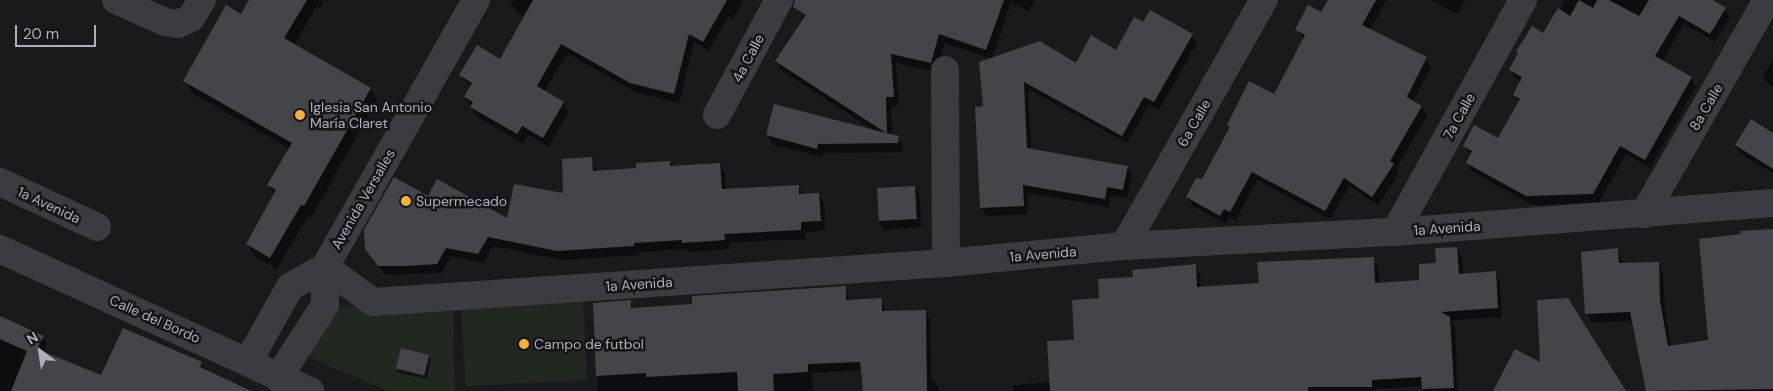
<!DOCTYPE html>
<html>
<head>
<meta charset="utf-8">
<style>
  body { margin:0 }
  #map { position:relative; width:1773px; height:391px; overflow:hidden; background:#1a1a1d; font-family:"DM Sans",sans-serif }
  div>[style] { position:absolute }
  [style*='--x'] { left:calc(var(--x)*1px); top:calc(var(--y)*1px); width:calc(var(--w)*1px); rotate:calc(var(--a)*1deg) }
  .green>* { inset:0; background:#202820; transform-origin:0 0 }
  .shadow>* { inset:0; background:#0007 }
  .building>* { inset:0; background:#44454a; transform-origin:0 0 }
  .minor>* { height:28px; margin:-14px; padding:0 14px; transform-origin:14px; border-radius:14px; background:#3b3c42 }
  .dots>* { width:14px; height:14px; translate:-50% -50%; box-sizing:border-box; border:2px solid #151518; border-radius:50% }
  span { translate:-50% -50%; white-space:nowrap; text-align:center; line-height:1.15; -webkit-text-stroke:5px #151518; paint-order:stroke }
  .street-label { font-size:14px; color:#acb2bd }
  .poi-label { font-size:14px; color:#acb2bd }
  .left { translate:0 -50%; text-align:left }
  .north { position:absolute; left:15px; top:326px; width:50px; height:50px; -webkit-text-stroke:4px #151518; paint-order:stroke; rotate:329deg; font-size:14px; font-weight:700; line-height:20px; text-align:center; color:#acb2bd }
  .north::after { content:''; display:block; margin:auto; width:18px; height:22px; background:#acb2bd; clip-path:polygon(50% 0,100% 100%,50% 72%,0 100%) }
  .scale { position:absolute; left:15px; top:25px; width:81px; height:22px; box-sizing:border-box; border:2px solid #acb2bd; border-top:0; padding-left:6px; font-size:15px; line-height:18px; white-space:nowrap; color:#acb2bd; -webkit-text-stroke:4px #151518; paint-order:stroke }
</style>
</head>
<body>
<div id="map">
  <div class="green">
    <i style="left:583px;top:301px;width:79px;height:122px;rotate:87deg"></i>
    <i style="clip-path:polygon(453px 304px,455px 391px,388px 391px,303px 355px,323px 308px)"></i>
  </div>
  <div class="shadow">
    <i style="clip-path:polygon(251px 0,324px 0,320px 8px,317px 6px,294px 45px,371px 89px,377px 101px,311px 217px,308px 216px,277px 269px,254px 256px,247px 244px,275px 196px,269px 185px,290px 149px,192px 93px,185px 81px,242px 16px)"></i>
    <i style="clip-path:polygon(512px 0,744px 0,733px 19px,728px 16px,709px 51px,694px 42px,679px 103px,637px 93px,567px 53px,544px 92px,563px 102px,568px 112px,549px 147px,528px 135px,523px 143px,477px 117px,465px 97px,471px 88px,461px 75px,500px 60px,525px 17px,517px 12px,511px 2px)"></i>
    <i style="clip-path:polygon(812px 0,1035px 0,1029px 12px,1011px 2px,992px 59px,945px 43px,936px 72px,896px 63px,899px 106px,891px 106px,892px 135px,898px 137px,903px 146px,903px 152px,823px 153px,822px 157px,773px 145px,767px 135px,875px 131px,782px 71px,777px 61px,806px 17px,804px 13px)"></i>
    <i style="clip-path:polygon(1329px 0,1386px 0,1370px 30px,1426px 58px,1431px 67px,1413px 102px,1422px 107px,1427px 116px,1396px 169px,1399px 174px,1378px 205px,1349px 186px,1330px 219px,1257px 180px,1236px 221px,1229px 217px,1225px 224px,1193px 206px,1187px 197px,1202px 181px,1231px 129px,1229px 125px,1274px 95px,1304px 39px,1297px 30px,1322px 14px)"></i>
    <i style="clip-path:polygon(1432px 0,1465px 0,1457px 14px)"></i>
    <i style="clip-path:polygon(1565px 0,1716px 0,1714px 3px,1725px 9px,1730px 18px,1715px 42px,1684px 24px,1662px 61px,1691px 78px,1696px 87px,1650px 168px,1626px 154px,1598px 203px,1532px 205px,1473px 172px,1467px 163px,1471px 156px,1465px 146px,1499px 140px,1519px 103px,1514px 94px,1521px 82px,1516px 79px,1510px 70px,1519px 54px,1517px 52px,1544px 35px)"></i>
    <i style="clip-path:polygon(1143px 24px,1192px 35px,1197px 43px,1159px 110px,1149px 105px,1127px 143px,1028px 89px,1031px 150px,1127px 167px,1132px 176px,1127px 198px,1111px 195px,1109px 207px,1027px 193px,1028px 214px,986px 216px,982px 208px,977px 108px,984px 107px,980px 63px,1076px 64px,1117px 51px)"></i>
    <i style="clip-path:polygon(1773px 60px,1773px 89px,1763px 76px)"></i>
    <i style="clip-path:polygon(1773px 134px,1773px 173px,1741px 154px,1736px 145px)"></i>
    <i style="clip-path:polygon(591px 159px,597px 172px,637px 169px,670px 162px,672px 167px,720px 164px,725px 173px,726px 190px,798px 186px,803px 195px,818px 194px,824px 203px,825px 230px,805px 232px,806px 239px,729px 243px,729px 249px,688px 252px,687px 249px,639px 252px,639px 255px,563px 260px,493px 246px,483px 263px,451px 256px,442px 273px,385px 275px,372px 258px,428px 198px,507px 220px,564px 195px)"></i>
    <i style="clip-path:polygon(915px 188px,920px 196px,921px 227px,884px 230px,879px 221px)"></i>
    <i style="clip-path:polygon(1773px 230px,1773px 391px,1648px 391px,1633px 321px,1592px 323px,1587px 314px,1618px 249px,1623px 264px,1658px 263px,1663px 272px,1665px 311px,1671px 347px,1709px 342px)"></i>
    <i style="clip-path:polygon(1457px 248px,1462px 257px,1463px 275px,1495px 272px,1500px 281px,1502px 317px,1451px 320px,1455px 327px,1458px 391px,1424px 391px,1423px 386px,1376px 389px,1376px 391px,1013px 391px,1013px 385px,1050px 382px,1100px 299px,1134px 278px,1195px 266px,1200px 274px,1201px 288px,1260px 284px,1373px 259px,1378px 267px,1379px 284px,1421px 281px)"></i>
    <i style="clip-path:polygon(845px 287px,850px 301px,881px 299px,886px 312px,925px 311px,930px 320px,931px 380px,934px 379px,940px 391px,865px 391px,862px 370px,812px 373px,813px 391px,598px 391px,595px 304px,630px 301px,634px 309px,693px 305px)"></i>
    <i style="clip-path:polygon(0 317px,43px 337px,47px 345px,44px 353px,102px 376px,201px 363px,206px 371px,248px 391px,0 391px)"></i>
    <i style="clip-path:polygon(402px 350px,428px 356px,431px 360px,427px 379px,399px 373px,397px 368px)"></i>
  </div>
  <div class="building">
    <i style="clip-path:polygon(249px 0,307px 0,284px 38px,371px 88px,304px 206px,301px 205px,270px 258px,246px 244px,276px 190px,267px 185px,292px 143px,183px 81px,226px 5px,241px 14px)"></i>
    <i style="clip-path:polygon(533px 0,727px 0,703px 42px,689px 34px,674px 94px,630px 83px,561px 44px,537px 86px,564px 102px,543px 138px,522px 126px,517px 134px,470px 107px,473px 102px,464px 97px,472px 83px,459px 75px,477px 45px,500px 59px)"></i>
    <i style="clip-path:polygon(795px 0,1004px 0,986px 50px,939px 34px,931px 63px,891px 54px,894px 97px,886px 97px,887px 133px,899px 136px,898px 143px,818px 144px,817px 149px,766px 135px,774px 104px,886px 133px,775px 61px,806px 15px,793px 7px)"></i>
    <i style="clip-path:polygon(1328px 0,1376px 0,1362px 25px,1427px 57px,1407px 97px,1422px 106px,1390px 161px,1394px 164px,1372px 197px,1344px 178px,1325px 211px,1252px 172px,1230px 212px,1224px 209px,1220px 216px,1186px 197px,1196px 178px,1202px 179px,1230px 127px,1227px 125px,1249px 81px,1274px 94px,1305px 35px,1295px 30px,1308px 5px,1321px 12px)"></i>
    <i style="clip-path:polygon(1579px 0,1593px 8px,1597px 0,1609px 0,1639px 16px,1649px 0,1713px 0,1726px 8px,1710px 34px,1679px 16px,1655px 56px,1692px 77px,1645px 160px,1620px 146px,1593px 194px,1526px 196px,1466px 163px,1472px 151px,1463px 146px,1474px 125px,1498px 138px,1520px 99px,1513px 95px,1522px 77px,1509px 70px,1518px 53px,1516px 52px,1532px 26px,1543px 33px,1558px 8px,1570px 16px)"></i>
    <i style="clip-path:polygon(1150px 10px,1193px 34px,1154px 102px,1144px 97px,1122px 136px,1024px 82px,1027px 148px,1128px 166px,1123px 190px,1107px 187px,1105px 199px,1023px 185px,1024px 206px,980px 208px,975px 107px,983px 106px,979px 62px,1040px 41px,1076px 63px,1091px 35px,1116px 50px,1134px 17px,1143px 22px)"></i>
    <i style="clip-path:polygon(1751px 119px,1773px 133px,1773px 169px,1735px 145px)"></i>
    <i style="clip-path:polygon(592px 157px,593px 171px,636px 168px,636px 163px,670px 161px,670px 166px,720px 163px,722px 189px,799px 185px,799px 194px,819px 193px,821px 221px,801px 222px,801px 230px,724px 234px,725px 240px,682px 243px,682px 240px,634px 243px,634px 246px,557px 251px,488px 237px,478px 254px,446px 248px,437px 264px,406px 266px,378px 266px,365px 249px,364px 230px,394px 177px,428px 196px,437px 179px,507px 218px,514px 184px,563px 193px,562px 159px)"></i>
    <i style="left:915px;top:186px;width:33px;height:38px;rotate:87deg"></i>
    <i style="clip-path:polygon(1773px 229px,1773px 389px,1646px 391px,1630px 312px,1585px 314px,1581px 252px,1618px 248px,1619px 263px,1659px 262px,1660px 301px,1668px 346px,1708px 340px,1699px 239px,1741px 234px,1740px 231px)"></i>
    <i style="clip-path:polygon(1457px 247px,1459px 274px,1496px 271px,1498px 308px,1441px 312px,1450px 317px,1454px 388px,1422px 389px,1421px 377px,1372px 380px,1372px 387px,1308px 387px,1308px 391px,1050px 391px,1047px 341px,1074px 340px,1072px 300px,1099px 298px,1098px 279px,1133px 277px,1132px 270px,1196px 264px,1197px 287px,1259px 283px,1257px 262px,1374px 257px,1375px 283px,1419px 280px,1419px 264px,1436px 263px,1435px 248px)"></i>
    <i style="clip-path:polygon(846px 286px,846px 300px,882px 298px,882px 311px,926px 310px,927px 391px,863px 391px,860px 362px,808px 364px,808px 372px,773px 374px,774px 391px,738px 391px,737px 372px,646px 377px,646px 373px,596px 376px,593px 303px,631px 300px,631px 308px,692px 304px,692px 296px)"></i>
    <i style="clip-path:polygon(1568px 298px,1626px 391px,1493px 391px,1515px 349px,1540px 362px,1537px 300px)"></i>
    <i style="clip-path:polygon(0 316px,44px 336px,37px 349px,101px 375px,123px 328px,202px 362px,200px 367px,251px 391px,11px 391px,27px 351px,0 339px)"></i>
    <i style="left:401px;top:348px;width:29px;height:21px;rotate:14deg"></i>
  </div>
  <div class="minor">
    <i style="--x:116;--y:0;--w:54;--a:24.2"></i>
    <i style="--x:165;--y:22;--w:13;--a:9"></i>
    <i style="--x:178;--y:24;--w:14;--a:-25"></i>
    <i style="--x:191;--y:18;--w:21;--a:-59"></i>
    <i style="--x:945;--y:70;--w:193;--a:89.7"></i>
    <i style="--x:717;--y:115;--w:131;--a:-61.7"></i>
    <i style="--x:0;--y:182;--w:107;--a:24.9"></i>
    <i style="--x:1644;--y:214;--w:247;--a:-60.1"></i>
    <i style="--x:1395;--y:232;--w:265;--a:-61.1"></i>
    <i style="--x:1124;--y:246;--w:283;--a:-60.4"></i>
    <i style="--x:0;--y:249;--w:341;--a:24.6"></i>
    <i style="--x:325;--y:267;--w:59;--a:36.1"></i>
    <i style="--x:373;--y:302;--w:574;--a:-3.89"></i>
    <i style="--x:946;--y:263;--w:179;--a:-5.5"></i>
    <i style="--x:1124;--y:246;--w:271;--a:-3"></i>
    <i style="--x:1395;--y:232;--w:379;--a:-4.4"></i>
    <i style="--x:248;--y:362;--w:86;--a:-60.8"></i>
    <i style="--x:290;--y:287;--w:40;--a:-29.7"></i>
    <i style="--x:278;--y:378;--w:87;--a:-57.2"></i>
    <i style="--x:325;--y:305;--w:38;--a:-90"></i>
    <i style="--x:325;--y:267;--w:307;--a:-60.5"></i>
  </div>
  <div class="dots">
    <i style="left:300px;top:115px;background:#fbb034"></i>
    <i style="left:406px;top:201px;background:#fbb034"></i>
    <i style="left:524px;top:344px;background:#fbb034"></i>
  </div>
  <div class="street-label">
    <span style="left:748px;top:58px;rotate:-62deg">4a Calle</span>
    <span style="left:1706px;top:107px;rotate:-60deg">8a Calle</span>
    <span style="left:1459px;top:116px;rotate:-61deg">7a Calle</span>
    <span style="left:1194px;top:123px;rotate:-60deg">6a Calle</span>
    <span style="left:363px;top:199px;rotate:-60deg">Avenida Versalles</span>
    <span style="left:49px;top:205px;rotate:25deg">1a Avenida</span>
    <span style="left:1447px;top:228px;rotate:-4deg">1a Avenida</span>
    <span style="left:1043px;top:254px;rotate:-5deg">1a Avenida</span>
    <span style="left:639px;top:284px;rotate:-4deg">1a Avenida</span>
    <span style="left:155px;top:319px;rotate:24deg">Calle del Bordo</span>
  </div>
  <div class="poi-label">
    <span class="left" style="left:310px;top:115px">Iglesia San Antonio<br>María Claret</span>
    <span class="left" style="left:416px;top:201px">Supermecado</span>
    <span class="left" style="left:534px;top:344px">Campo de futbol</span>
  </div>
  <div class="north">N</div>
  <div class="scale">20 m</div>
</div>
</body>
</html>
